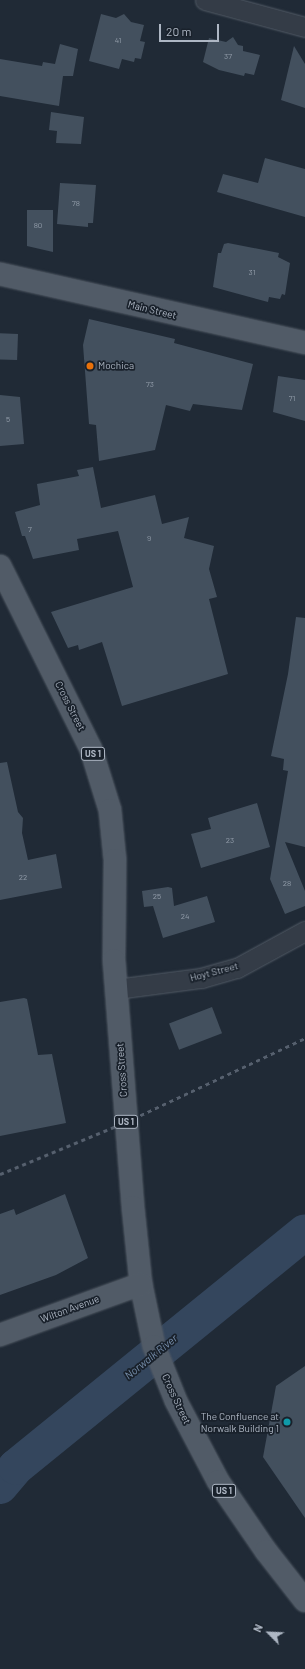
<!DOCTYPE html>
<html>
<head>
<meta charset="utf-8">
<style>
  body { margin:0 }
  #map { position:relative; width:305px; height:1669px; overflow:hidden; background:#202a36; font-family:Barlow,sans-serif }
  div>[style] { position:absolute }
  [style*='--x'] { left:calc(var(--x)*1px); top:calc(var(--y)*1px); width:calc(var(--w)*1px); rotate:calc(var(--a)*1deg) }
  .river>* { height:36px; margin:-18px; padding:0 18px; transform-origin:18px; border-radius:18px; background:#34465d }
  .building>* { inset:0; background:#43505e; transform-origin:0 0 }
  .roads { filter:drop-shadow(0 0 1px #515a65) drop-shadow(0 0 1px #515a65) }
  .minor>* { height:19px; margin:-9.5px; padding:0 9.5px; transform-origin:9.5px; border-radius:9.5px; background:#343c47 }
  .major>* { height:22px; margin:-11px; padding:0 11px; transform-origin:11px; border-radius:11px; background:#515b67 }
  .rail>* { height:3px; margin-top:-1.5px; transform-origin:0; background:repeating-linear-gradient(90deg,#56606e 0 4px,transparent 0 8px) }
  .dots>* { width:11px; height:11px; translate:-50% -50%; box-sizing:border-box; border:2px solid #19212b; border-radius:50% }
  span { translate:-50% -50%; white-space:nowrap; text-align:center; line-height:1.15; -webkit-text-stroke:3.5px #19212b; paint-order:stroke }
  .number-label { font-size:8px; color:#939daa }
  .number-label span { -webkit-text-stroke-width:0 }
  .shield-label span { padding:1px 3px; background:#19212b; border:1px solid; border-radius:3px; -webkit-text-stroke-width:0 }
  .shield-label { font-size:9px; color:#aeb7c4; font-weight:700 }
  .street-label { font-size:10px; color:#aeb7c4 }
  .poi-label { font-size:10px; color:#aeb7c4 }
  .left { translate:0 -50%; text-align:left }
  .right { translate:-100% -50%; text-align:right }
  .water-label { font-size:11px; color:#768eab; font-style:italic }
  .north { position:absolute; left:249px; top:1613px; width:40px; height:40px; -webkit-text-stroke:3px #19212b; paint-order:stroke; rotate:294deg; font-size:11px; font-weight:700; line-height:16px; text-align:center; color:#aeb7c4 }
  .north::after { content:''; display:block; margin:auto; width:14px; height:18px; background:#aeb7c4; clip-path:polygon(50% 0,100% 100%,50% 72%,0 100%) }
  .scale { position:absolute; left:159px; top:24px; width:60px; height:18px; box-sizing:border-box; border:2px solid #aeb7c4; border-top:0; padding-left:5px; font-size:12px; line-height:14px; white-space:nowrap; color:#aeb7c4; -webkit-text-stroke:3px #19212b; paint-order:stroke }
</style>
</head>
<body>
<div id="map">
  <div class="river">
    <i style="--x:0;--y:1486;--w:25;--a:-50"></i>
    <i style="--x:16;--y:1467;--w:372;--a:-39.1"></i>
  </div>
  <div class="building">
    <i style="clip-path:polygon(101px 14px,116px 18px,124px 14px,131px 22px,144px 25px,140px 41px,145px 42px,141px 59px,135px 58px,134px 62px,122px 59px,119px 69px,89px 61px)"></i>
    <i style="clip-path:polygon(233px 37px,238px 45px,243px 46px,243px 51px,260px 55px,254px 75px,245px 73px,244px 76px,219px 70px,203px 62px,209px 38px,226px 42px)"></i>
    <i style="clip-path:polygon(60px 44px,78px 49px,73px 76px,63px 76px,59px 106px,0 96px,0 59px,42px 66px,43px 62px,55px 64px)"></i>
    <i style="clip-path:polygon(294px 46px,305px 64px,305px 108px,281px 100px)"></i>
    <i style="clip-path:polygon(51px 112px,84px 117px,81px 144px,56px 143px,57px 131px,49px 130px)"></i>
    <i style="clip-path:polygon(265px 158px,305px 169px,305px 217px,217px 192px,223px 174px,258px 183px)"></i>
    <i style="clip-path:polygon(60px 183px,96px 185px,93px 223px,88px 223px,88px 227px,57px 224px)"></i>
    <i style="clip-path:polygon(27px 210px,53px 210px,53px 252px,27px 246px)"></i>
    <i style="clip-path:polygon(228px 243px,279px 253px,278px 257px,290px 263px,285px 295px,282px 294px,280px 299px,269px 297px,268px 302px,213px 287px,218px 253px,221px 253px,224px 244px)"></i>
    <i style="clip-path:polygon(89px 319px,175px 339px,174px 343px,253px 364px,242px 410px,193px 404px,190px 411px,166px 405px,155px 450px,99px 461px,96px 425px,89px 424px,83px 345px)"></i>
    <i style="left:18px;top:334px;width:26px;height:18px;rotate:92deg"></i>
    <i style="clip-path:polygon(278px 376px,305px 380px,305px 421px,273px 412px)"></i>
    <i style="clip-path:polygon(0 395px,20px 397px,24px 444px,0 446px)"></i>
    <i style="clip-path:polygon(93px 467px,101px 508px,155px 495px,162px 524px,189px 517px,184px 538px,214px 546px,209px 569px,217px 597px,209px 599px,228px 674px,122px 706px,102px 642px,79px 650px,78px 645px,68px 648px,51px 612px,133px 587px,118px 531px,77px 539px,79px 550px,33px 559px,25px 536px,22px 536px,15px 512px,40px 505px,37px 484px,79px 476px,77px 470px)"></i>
    <i style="clip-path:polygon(296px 617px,305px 618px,305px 847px,285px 842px,305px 891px,305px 906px,285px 914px,270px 879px,288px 771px,283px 770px,284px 759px,271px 756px,288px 674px)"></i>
    <i style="clip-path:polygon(7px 762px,18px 812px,23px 818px,22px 833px,28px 860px,56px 854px,62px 888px,0 900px,0 763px)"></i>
    <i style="clip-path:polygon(257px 803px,270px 847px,201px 868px,191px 834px,211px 829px,208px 818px)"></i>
    <i style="clip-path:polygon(168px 887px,172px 888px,174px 906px,207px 896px,215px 922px,163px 938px,153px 906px,144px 907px,142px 891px)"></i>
    <i style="clip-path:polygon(24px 998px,27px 999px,38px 1055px,52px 1054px,66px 1123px,0 1136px,0 1002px)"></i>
    <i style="left:212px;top:1007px;width:28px;height:46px;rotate:69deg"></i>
    <i style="clip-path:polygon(65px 1194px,88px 1258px,56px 1275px,0 1295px,0 1214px,14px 1209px,16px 1215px)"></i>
    <i style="clip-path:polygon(305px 1366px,305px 1518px,263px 1457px,276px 1386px)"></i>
  </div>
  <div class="roads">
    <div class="minor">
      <i style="--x:205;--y:0;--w:104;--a:15.1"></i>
      <i style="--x:116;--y:989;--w:86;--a:-7.4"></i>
      <i style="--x:201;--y:978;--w:37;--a:-16"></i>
      <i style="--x:237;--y:968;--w:77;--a:-28.6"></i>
    </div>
    <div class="major">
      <i style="--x:0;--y:274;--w:313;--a:12.7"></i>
      <i style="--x:0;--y:566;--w:204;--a:63.6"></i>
      <i style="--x:91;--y:749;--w:64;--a:72.7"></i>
      <i style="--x:110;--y:810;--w:50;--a:84.3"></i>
      <i style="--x:115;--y:860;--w:100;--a:90.6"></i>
      <i style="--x:114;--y:960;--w:248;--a:85.6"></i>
      <i style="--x:133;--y:1207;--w:77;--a:84.1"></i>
      <i style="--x:141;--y:1284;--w:63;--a:78.2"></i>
      <i style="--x:154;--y:1346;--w:59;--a:68.2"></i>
      <i style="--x:176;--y:1401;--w:90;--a:62.3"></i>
      <i style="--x:218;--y:1481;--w:85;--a:55.6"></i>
      <i style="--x:266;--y:1551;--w:63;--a:52"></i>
      <i style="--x:0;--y:1335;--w:150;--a:-19.9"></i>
    </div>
  </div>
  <div class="rail">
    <i style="--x:0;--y:1174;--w:136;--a:-22.4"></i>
    <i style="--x:126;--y:1122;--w:198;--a:-25.1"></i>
  </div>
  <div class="dots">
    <i style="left:90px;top:366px;background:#e8710a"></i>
    <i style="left:287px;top:1422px;background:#0f9aa8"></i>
  </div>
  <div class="number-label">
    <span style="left:118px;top:41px">41</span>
    <span style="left:228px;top:57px">37</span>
    <span style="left:76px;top:204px">78</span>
    <span style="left:38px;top:226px">80</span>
    <span style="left:252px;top:273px">31</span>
    <span style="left:150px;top:385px">73</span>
    <span style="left:292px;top:399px">71</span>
    <span style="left:8px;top:420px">5</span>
    <span style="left:30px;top:530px">7</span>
    <span style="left:149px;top:539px">9</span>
    <span style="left:230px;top:841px">23</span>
    <span style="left:23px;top:878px">22</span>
    <span style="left:287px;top:884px">28</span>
    <span style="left:157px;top:897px">25</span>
    <span style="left:185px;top:917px">24</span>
  </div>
  <div class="shield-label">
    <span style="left:93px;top:754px">US 1</span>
    <span style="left:126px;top:1122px">US 1</span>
    <span style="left:224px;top:1491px">US 1</span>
  </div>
  <div class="street-label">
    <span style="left:152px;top:310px;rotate:14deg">Main Street</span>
    <span style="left:70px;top:706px;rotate:63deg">Cross Street</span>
    <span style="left:214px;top:972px;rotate:-15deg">Hoyt Street</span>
    <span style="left:122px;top:1070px;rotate:-94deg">Cross Street</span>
    <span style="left:70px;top:1309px;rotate:-20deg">Wilton Avenue</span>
    <span style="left:176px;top:1399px;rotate:65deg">Cross Street</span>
  </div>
  <div class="poi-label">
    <span class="left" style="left:98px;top:366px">Mochica</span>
    <span class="right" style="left:279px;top:1422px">The Confluence at<br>Norwalk Building 1</span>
  </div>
  <div class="water-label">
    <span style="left:151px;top:1357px;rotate:-39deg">Norwalk River</span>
  </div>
  <div class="north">N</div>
  <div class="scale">20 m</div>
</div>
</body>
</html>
